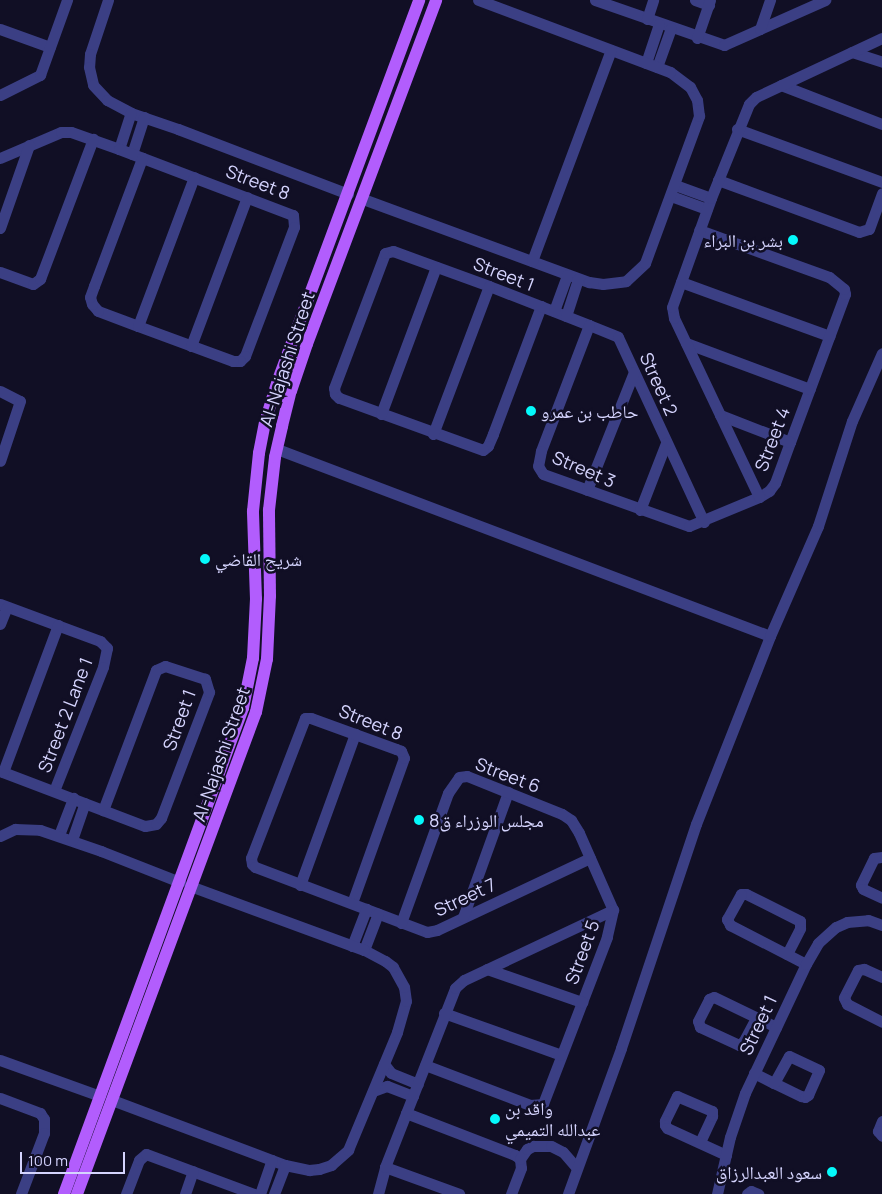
<!DOCTYPE html>
<html>
<head>
<meta charset="utf-8">
<style>
  body { margin:0 }
  #map { position:relative; width:882px; height:1194px; overflow:hidden; background:#110f25; font-family:Manrope,"Noto Naskh Arabic",sans-serif }
  div>[style] { position:absolute }
  [style*='--x'] { left:calc(var(--x)*1px); top:calc(var(--y)*1px); width:calc(var(--w)*1px); rotate:calc(var(--a)*1deg) }
  .minor>* { height:11px; margin:-5.5px; padding:0 5.5px; transform-origin:5.5px; border-radius:5.5px; background:#3b3f84 }
  .major>* { height:12px; margin:-6px; padding:0 6px; transform-origin:6px; border-radius:6px; background:#b25dfd }
  .dots>* { width:14px; height:14px; translate:-50% -50%; box-sizing:border-box; border:2px solid #110f25; border-radius:50% }
  span { translate:-50% -50%; white-space:nowrap; text-align:center; line-height:1.15; -webkit-text-stroke:5px #110f25; paint-order:stroke }
  .street-label { font-size:18px; color:#d5d4fe }
  .poi-label { font-size:18px; color:#d5d4fe }
  .right { translate:-100% -50%; text-align:right }
  .left { translate:0 -50%; text-align:left }
  .scale { position:absolute; left:20px; top:1152px; width:105px; height:22px; box-sizing:border-box; border:2px solid #d5d4fe; border-top:0; padding-left:6px; font-size:15px; line-height:18px; white-space:nowrap; color:#d5d4fe; -webkit-text-stroke:4px #110f25; paint-order:stroke }
</style>
</head>
<body>
<div id="map">
  <div class="minor">
    <i style="--x:108;--y:0;--w:57;--a:108.4"></i>
    <i style="--x:90;--y:54;--w:13;--a:94"></i>
    <i style="--x:89;--y:67;--w:18;--a:77"></i>
    <i style="--x:93;--y:85;--w:21;--a:47"></i>
    <i style="--x:107;--y:100;--w:27;--a:28"></i>
    <i style="--x:131;--y:113;--w:50;--a:18.8"></i>
    <i style="--x:178;--y:129;--w:182;--a:20.9"></i>
    <i style="--x:595;--y:0;--w:137;--a:19.2"></i>
    <i style="--x:724;--y:45;--w:111;--a:-24"></i>
    <i style="--x:695;--y:0;--w:15;--a:20"></i>
    <i style="--x:647;--y:19;--w:20;--a:-72"></i>
    <i style="--x:0;--y:29;--w:53;--a:19.8"></i>
    <i style="--x:760;--y:29;--w:31;--a:-71"></i>
    <i style="--x:697;--y:38;--w:40;--a:-71.1"></i>
    <i style="--x:852;--y:52;--w:32;--a:18"></i>
    <i style="--x:646;--y:63;--w:41;--a:-71.6"></i>
    <i style="--x:657;--y:67;--w:41;--a:-70.3"></i>
    <i style="--x:781;--y:85;--w:108;--a:21.1"></i>
    <i style="--x:0;--y:95;--w:45;--a:-26.6"></i>
    <i style="--x:40;--y:75;--w:80;--a:-70.2"></i>
    <i style="--x:737;--y:129;--w:154;--a:20.1"></i>
    <i style="--x:119;--y:149;--w:38;--a:-72"></i>
    <i style="--x:132;--y:154;--w:39;--a:-72"></i>
    <i style="--x:0;--y:158;--w:66;--a:-23.1"></i>
    <i style="--x:61;--y:132;--w:10;--a:0"></i>
    <i style="--x:71;--y:132;--w:51;--a:19.5"></i>
    <i style="--x:119;--y:149;--w:186;--a:20.8"></i>
    <i style="--x:293;--y:215;--w:12;--a:85"></i>
    <i style="--x:294;--y:227;--w:138;--a:110.8"></i>
    <i style="--x:245;--y:356;--w:7;--a:135"></i>
    <i style="--x:240;--y:361;--w:7;--a:180"></i>
    <i style="--x:233;--y:361;--w:101;--a:-159.8"></i>
    <i style="--x:138;--y:326;--w:43;--a:-159.4"></i>
    <i style="--x:98;--y:311;--w:9;--a:-131"></i>
    <i style="--x:92;--y:304;--w:7;--a:-106"></i>
    <i style="--x:90;--y:297;--w:12;--a:-70"></i>
    <i style="--x:94;--y:286;--w:137;--a:-69.4"></i>
    <i style="--x:718;--y:180;--w:150;--a:20.2"></i>
    <i style="--x:859;--y:232;--w:10;--a:-17"></i>
    <i style="--x:869;--y:229;--w:38;--a:-70"></i>
    <i style="--x:675;--y:185;--w:38;--a:20"></i>
    <i style="--x:671;--y:196;--w:38;--a:20"></i>
    <i style="--x:363;--y:199;--w:241;--a:20.2"></i>
    <i style="--x:589;--y:282;--w:14;--a:8"></i>
    <i style="--x:603;--y:284;--w:23;--a:-7"></i>
    <i style="--x:626;--y:281;--w:26;--a:-43"></i>
    <i style="--x:645;--y:263;--w:157;--a:-69.8"></i>
    <i style="--x:699;--y:116;--w:16;--a:-97"></i>
    <i style="--x:697;--y:100;--w:15;--a:-118"></i>
    <i style="--x:690;--y:87;--w:25;--a:-143"></i>
    <i style="--x:670;--y:72;--w:205;--a:-159.4"></i>
    <i style="--x:0;--y:228;--w:88;--a:-70.7"></i>
    <i style="--x:532;--y:261;--w:225;--a:-69.5"></i>
    <i style="--x:0;--y:272;--w:35;--a:20"></i>
    <i style="--x:33;--y:284;--w:9;--a:-36"></i>
    <i style="--x:40;--y:279;--w:150;--a:-69.3"></i>
    <i style="--x:681;--y:282;--w:158;--a:20"></i>
    <i style="--x:541;--y:306;--w:137;--a:110.6"></i>
    <i style="--x:493;--y:434;--w:13;--a:113"></i>
    <i style="--x:488;--y:446;--w:6;--a:141"></i>
    <i style="--x:483;--y:450;--w:153;--a:-160.1"></i>
    <i style="--x:339;--y:398;--w:6;--a:-135"></i>
    <i style="--x:335;--y:394;--w:6;--a:-99"></i>
    <i style="--x:334;--y:388;--w:144;--a:-69.3"></i>
    <i style="--x:385;--y:253;--w:8;--a:-14"></i>
    <i style="--x:393;--y:251;--w:102;--a:20"></i>
    <i style="--x:489;--y:286;--w:107;--a:21.3"></i>
    <i style="--x:589;--y:325;--w:31;--a:22"></i>
    <i style="--x:618;--y:337;--w:204;--a:65.1"></i>
    <i style="--x:554;--y:311;--w:38;--a:-70"></i>
    <i style="--x:566;--y:316;--w:39;--a:-72"></i>
    <i style="--x:589;--y:325;--w:135;--a:110.9"></i>
    <i style="--x:541;--y:451;--w:15;--a:101"></i>
    <i style="--x:538;--y:466;--w:9;--a:58"></i>
    <i style="--x:543;--y:474;--w:155;--a:19.6"></i>
    <i style="--x:689;--y:526;--w:76;--a:-22.5"></i>
    <i style="--x:759;--y:497;--w:12;--a:-31"></i>
    <i style="--x:769;--y:491;--w:10;--a:-53"></i>
    <i style="--x:775;--y:483;--w:44;--a:-69.9"></i>
    <i style="--x:790;--y:442;--w:158;--a:-69.6"></i>
    <i style="--x:845;--y:294;--w:5;--a:-101"></i>
    <i style="--x:844;--y:289;--w:19;--a:-141"></i>
    <i style="--x:829;--y:277;--w:138;--a:-160.1"></i>
    <i style="--x:138;--y:326;--w:159;--a:-69.4"></i>
    <i style="--x:686;--y:343;--w:132;--a:20.4"></i>
    <i style="--x:191;--y:346;--w:159;--a:-69.4"></i>
    <i style="--x:0;--y:391;--w:22;--a:27"></i>
    <i style="--x:20;--y:401;--w:63;--a:108.4"></i>
    <i style="--x:381;--y:414;--w:157;--a:-69.5"></i>
    <i style="--x:720;--y:415;--w:75;--a:21.1"></i>
    <i style="--x:433;--y:434;--w:158;--a:-69.3"></i>
    <i style="--x:277;--y:449;--w:527;--a:20.77"></i>
    <i style="--x:587;--y:490;--w:127;--a:-68.3"></i>
    <i style="--x:759;--y:497;--w:198;--a:-115.4"></i>
    <i style="--x:674;--y:318;--w:11;--a:-100"></i>
    <i style="--x:672;--y:307;--w:116;--a:-70.3"></i>
    <i style="--x:711;--y:198;--w:101;--a:-68"></i>
    <i style="--x:749;--y:104;--w:10;--a:-45"></i>
    <i style="--x:756;--y:97;--w:139;--a:-25.1"></i>
    <i style="--x:640;--y:510;--w:72;--a:-68.8"></i>
    <i style="--x:0;--y:604;--w:107;--a:20.3"></i>
    <i style="--x:100;--y:641;--w:10;--a:45"></i>
    <i style="--x:107;--y:648;--w:19;--a:102"></i>
    <i style="--x:103;--y:667;--w:133;--a:111.6"></i>
    <i style="--x:0;--y:624;--w:18;--a:-68"></i>
    <i style="--x:0;--y:771;--w:155;--a:20.8"></i>
    <i style="--x:145;--y:826;--w:11;--a:-10"></i>
    <i style="--x:156;--y:824;--w:8;--a:-50"></i>
    <i style="--x:161;--y:818;--w:135;--a:-69.1"></i>
    <i style="--x:209;--y:692;--w:14;--a:-107"></i>
    <i style="--x:205;--y:679;--w:42;--a:-162"></i>
    <i style="--x:165;--y:666;--w:10;--a:156"></i>
    <i style="--x:156;--y:670;--w:150;--a:110.7"></i>
    <i style="--x:3;--y:772;--w:157;--a:-69.5"></i>
    <i style="--x:59;--y:835;--w:40;--a:-69"></i>
    <i style="--x:0;--y:836;--w:17;--a:-25"></i>
    <i style="--x:15;--y:829;--w:25;--a:2"></i>
    <i style="--x:40;--y:830;--w:65;--a:19"></i>
    <i style="--x:101;--y:851;--w:85;--a:21.4"></i>
    <i style="--x:72;--y:840;--w:39;--a:-71"></i>
    <i style="--x:882;--y:857;--w:8;--a:173"></i>
    <i style="--x:874;--y:858;--w:30;--a:116"></i>
    <i style="--x:861;--y:885;--w:4;--a:63"></i>
    <i style="--x:863;--y:889;--w:21;--a:25"></i>
    <i style="--x:300;--y:885;--w:161;--a:-70"></i>
    <i style="--x:352;--y:903;--w:154;--a:-70.3"></i>
    <i style="--x:404;--y:758;--w:8;--a:-113"></i>
    <i style="--x:401;--y:751;--w:5;--a:-158"></i>
    <i style="--x:396;--y:749;--w:90;--a:-160"></i>
    <i style="--x:311;--y:718;--w:6;--a:180"></i>
    <i style="--x:305;--y:718;--w:150;--a:111.1"></i>
    <i style="--x:251;--y:858;--w:6;--a:81"></i>
    <i style="--x:252;--y:864;--w:4;--a:45"></i>
    <i style="--x:255;--y:867;--w:184;--a:20.7"></i>
    <i style="--x:427;--y:932;--w:10;--a:-11"></i>
    <i style="--x:437;--y:930;--w:169;--a:-25.2"></i>
    <i style="--x:463;--y:917;--w:133;--a:-70.2"></i>
    <i style="--x:401;--y:923;--w:138;--a:-70.1"></i>
    <i style="--x:448;--y:793;--w:19;--a:-55"></i>
    <i style="--x:459;--y:777;--w:8;--a:-7"></i>
    <i style="--x:467;--y:776;--w:102;--a:21.8"></i>
    <i style="--x:562;--y:814;--w:11;--a:34"></i>
    <i style="--x:571;--y:820;--w:15;--a:58"></i>
    <i style="--x:579;--y:833;--w:84;--a:66.2"></i>
    <i style="--x:613;--y:910;--w:28;--a:103"></i>
    <i style="--x:607;--y:937;--w:179;--a:111"></i>
    <i style="--x:543;--y:1104;--w:13;--a:176"></i>
    <i style="--x:530;--y:1105;--w:112;--a:-159.1"></i>
    <i style="--x:352;--y:946;--w:40;--a:-69"></i>
    <i style="--x:364;--y:950;--w:39;--a:-69"></i>
    <i style="--x:787;--y:954;--w:29;--a:-63"></i>
    <i style="--x:800;--y:928;--w:7;--a:-90"></i>
    <i style="--x:800;--y:921;--w:60;--a:-153.4"></i>
    <i style="--x:746;--y:894;--w:5;--a:180"></i>
    <i style="--x:741;--y:894;--w:29;--a:119"></i>
    <i style="--x:727;--y:919;--w:7;--a:63"></i>
    <i style="--x:730;--y:925;--w:85;--a:27.2"></i>
    <i style="--x:487;--y:969;--w:101;--a:19.2"></i>
    <i style="--x:882;--y:977;--w:20;--a:-156"></i>
    <i style="--x:864;--y:969;--w:6;--a:171"></i>
    <i style="--x:858;--y:970;--w:31;--a:117"></i>
    <i style="--x:844;--y:998;--w:7;--a:63"></i>
    <i style="--x:847;--y:1004;--w:39;--a:27"></i>
    <i style="--x:444;--y:1013;--w:124;--a:19.7"></i>
    <i style="--x:756;--y:1018;--w:27;--a:118"></i>
    <i style="--x:743;--y:1042;--w:5;--a:143"></i>
    <i style="--x:739;--y:1045;--w:43;--a:-155.2"></i>
    <i style="--x:700;--y:1027;--w:6;--a:-108"></i>
    <i style="--x:698;--y:1021;--w:25;--a:-63"></i>
    <i style="--x:709;--y:999;--w:5;--a:-22"></i>
    <i style="--x:714;--y:997;--w:69;--a:25.8"></i>
    <i style="--x:0;--y:1060;--w:106;--a:19.8"></i>
    <i style="--x:384;--y:1064;--w:11;--a:52"></i>
    <i style="--x:391;--y:1073;--w:29;--a:22"></i>
    <i style="--x:754;--y:1073;--w:22;--a:27"></i>
    <i style="--x:774;--y:1083;--w:30;--a:26"></i>
    <i style="--x:801;--y:1096;--w:4;--a:14"></i>
    <i style="--x:805;--y:1097;--w:4;--a:-34"></i>
    <i style="--x:808;--y:1095;--w:27;--a:-66"></i>
    <i style="--x:819;--y:1070;--w:33;--a:-155"></i>
    <i style="--x:789;--y:1056;--w:31;--a:119"></i>
    <i style="--x:373;--y:1091;--w:15;--a:-20"></i>
    <i style="--x:387;--y:1086;--w:28;--a:21"></i>
    <i style="--x:0;--y:1098;--w:43;--a:20.6"></i>
    <i style="--x:40;--y:1113;--w:7;--a:56"></i>
    <i style="--x:44;--y:1119;--w:14;--a:90"></i>
    <i style="--x:44;--y:1133;--w:65;--a:110.7"></i>
    <i style="--x:112;--y:1100;--w:185;--a:20.6"></i>
    <i style="--x:285;--y:1165;--w:25;--a:12"></i>
    <i style="--x:309;--y:1170;--w:10;--a:-6"></i>
    <i style="--x:319;--y:1169;--w:13;--a:-18"></i>
    <i style="--x:331;--y:1165;--w:23;--a:-41"></i>
    <i style="--x:348;--y:1150;--w:128;--a:-67.4"></i>
    <i style="--x:397;--y:1032;--w:32;--a:-74"></i>
    <i style="--x:406;--y:1001;--w:14;--a:-98"></i>
    <i style="--x:404;--y:987;--w:23;--a:-119"></i>
    <i style="--x:393;--y:967;--w:10;--a:-143"></i>
    <i style="--x:385;--y:961;--w:24;--a:-152"></i>
    <i style="--x:364;--y:950;--w:182;--a:-159.8"></i>
    <i style="--x:406;--y:1113;--w:117;--a:21.1"></i>
    <i style="--x:515;--y:1155;--w:6;--a:39"></i>
    <i style="--x:520;--y:1159;--w:9;--a:84"></i>
    <i style="--x:521;--y:1168;--w:28;--a:111"></i>
    <i style="--x:882;--y:1121;--w:11;--a:112"></i>
    <i style="--x:878;--y:1131;--w:6;--a:51"></i>
    <i style="--x:700;--y:1142;--w:29;--a:-65"></i>
    <i style="--x:712;--y:1116;--w:5;--a:-90"></i>
    <i style="--x:712;--y:1111;--w:38;--a:-157"></i>
    <i style="--x:677;--y:1096;--w:28;--a:116"></i>
    <i style="--x:665;--y:1121;--w:4;--a:90"></i>
    <i style="--x:665;--y:1125;--w:4;--a:56"></i>
    <i style="--x:667;--y:1128;--w:65;--a:24.6"></i>
    <i style="--x:520;--y:1159;--w:12;--a:-55"></i>
    <i style="--x:527;--y:1149;--w:7;--a:-27"></i>
    <i style="--x:533;--y:1146;--w:18;--a:0"></i>
    <i style="--x:551;--y:1146;--w:13;--a:27"></i>
    <i style="--x:563;--y:1152;--w:21;--a:49"></i>
    <i style="--x:385;--y:1167;--w:79;--a:20"></i>
    <i style="--x:126;--y:1194;--w:36;--a:-69"></i>
    <i style="--x:139;--y:1160;--w:9;--a:-41"></i>
    <i style="--x:146;--y:1154;--w:115;--a:20.3"></i>
    <i style="--x:185;--y:1194;--w:24;--a:-71"></i>
    <i style="--x:260;--y:1194;--w:36;--a:-71"></i>
    <i style="--x:274;--y:1194;--w:31;--a:-69"></i>
    <i style="--x:378;--y:1194;--w:28;--a:-75"></i>
    <i style="--x:385;--y:1167;--w:192;--a:-68.6"></i>
    <i style="--x:455;--y:988;--w:12;--a:-42"></i>
    <i style="--x:464;--y:980;--w:165;--a:-25.2"></i>
    <i style="--x:568;--y:1194;--w:155;--a:-70"></i>
    <i style="--x:621;--y:1048;--w:236;--a:-71.5"></i>
    <i style="--x:696;--y:824;--w:202;--a:-68.5"></i>
    <i style="--x:770;--y:636;--w:120;--a:-66.4"></i>
    <i style="--x:818;--y:526;--w:110;--a:-72.1"></i>
    <i style="--x:852;--y:421;--w:74;--a:-66.2"></i>
    <i style="--x:717;--y:1194;--w:58;--a:-77.2"></i>
    <i style="--x:730;--y:1137;--w:46;--a:-71.2"></i>
    <i style="--x:745;--y:1093;--w:143;--a:-64.7"></i>
    <i style="--x:806;--y:964;--w:24;--a:-60"></i>
    <i style="--x:818;--y:943;--w:24;--a:-42"></i>
    <i style="--x:836;--y:927;--w:12;--a:-24"></i>
    <i style="--x:847;--y:922;--w:21;--a:-5"></i>
    <i style="--x:868;--y:920;--w:15;--a:20"></i>
    <i style="--x:747;--y:1194;--w:5;--a:-37"></i>
    <i style="--x:751;--y:1191;--w:8;--a:23"></i>
  </div>
  <div class="major">
    <i style="--x:64;--y:1194;--w:518;--a:-69.78"></i>
    <i style="--x:243;--y:708;--w:51;--a:-78.7"></i>
    <i style="--x:253;--y:658;--w:59;--a:-87.1"></i>
    <i style="--x:256;--y:599;--w:88;--a:-92"></i>
    <i style="--x:253;--y:511;--w:58;--a:-84.1"></i>
    <i style="--x:259;--y:453;--w:32;--a:-79"></i>
    <i style="--x:265;--y:422;--w:44;--a:-72.8"></i>
    <i style="--x:278;--y:380;--w:405;--a:-69.6"></i>
    <i style="--x:77;--y:1194;--w:514;--a:-69.63"></i>
    <i style="--x:256;--y:712;--w:54;--a:-78.3"></i>
    <i style="--x:267;--y:659;--w:63;--a:-87.3"></i>
    <i style="--x:270;--y:596;--w:86;--a:-90.7"></i>
    <i style="--x:269;--y:510;--w:53;--a:-83.5"></i>
    <i style="--x:275;--y:457;--w:32;--a:-77"></i>
    <i style="--x:282;--y:426;--w:36;--a:-76"></i>
    <i style="--x:291;--y:391;--w:50;--a:-71.2"></i>
    <i style="--x:307;--y:344;--w:367;--a:-69.4"></i>
  </div>
  <div class="dots">
    <i style="left:793px;top:240px;background:#04f9fb"></i>
    <i style="left:531px;top:411px;background:#04f9fb"></i>
    <i style="left:205px;top:559px;background:#04f9fb"></i>
    <i style="left:419px;top:820px;background:#04f9fb"></i>
    <i style="left:495px;top:1119px;background:#04f9fb"></i>
    <i style="left:832px;top:1172px;background:#04f9fb"></i>
  </div>
  <div class="street-label">
    <span style="left:258px;top:182px;rotate:21deg">Street 8</span>
    <span style="left:504px;top:274px;rotate:21deg">Street 1</span>
    <span style="left:287px;top:359px;rotate:-72deg">Al-Najashi Street</span>
    <span style="left:659px;top:384px;rotate:66deg">Street 2</span>
    <span style="left:772px;top:439px;rotate:-69deg">Street 4</span>
    <span style="left:584px;top:469px;rotate:23deg">Street 3</span>
    <span style="left:65px;top:715px;rotate:-69deg">Street 2 Lane 1</span>
    <span style="left:179px;top:720px;rotate:-70deg">Street 1</span>
    <span style="left:371px;top:722px;rotate:22deg">Street 8</span>
    <span style="left:221px;top:754px;rotate:-71deg">Al-Najashi Street</span>
    <span style="left:508px;top:775px;rotate:21deg">Street 6</span>
    <span style="left:465px;top:897px;rotate:-25deg">Street 7</span>
    <span style="left:582px;top:952px;rotate:-70deg">Street 5</span>
    <span style="left:758px;top:1025px;rotate:-65deg">Street 1</span>
  </div>
  <div class="poi-label">
    <span class="right" style="left:783px;top:240px">بشر بن البراء</span>
    <span class="left" style="left:541px;top:411px">حاطب بن عمرو</span>
    <span class="left" style="left:215px;top:559px">شريح القاضي</span>
    <span class="left" style="left:429px;top:820px">مجلس الوزراء ق8</span>
    <span class="left" style="left:505px;top:1119px">واقد بن<br>عبدالله التميمي</span>
    <span class="right" style="left:822px;top:1172px">سعود العبدالرزاق</span>
  </div>
  <div class="scale">100 m</div>
</div>
</body>
</html>
